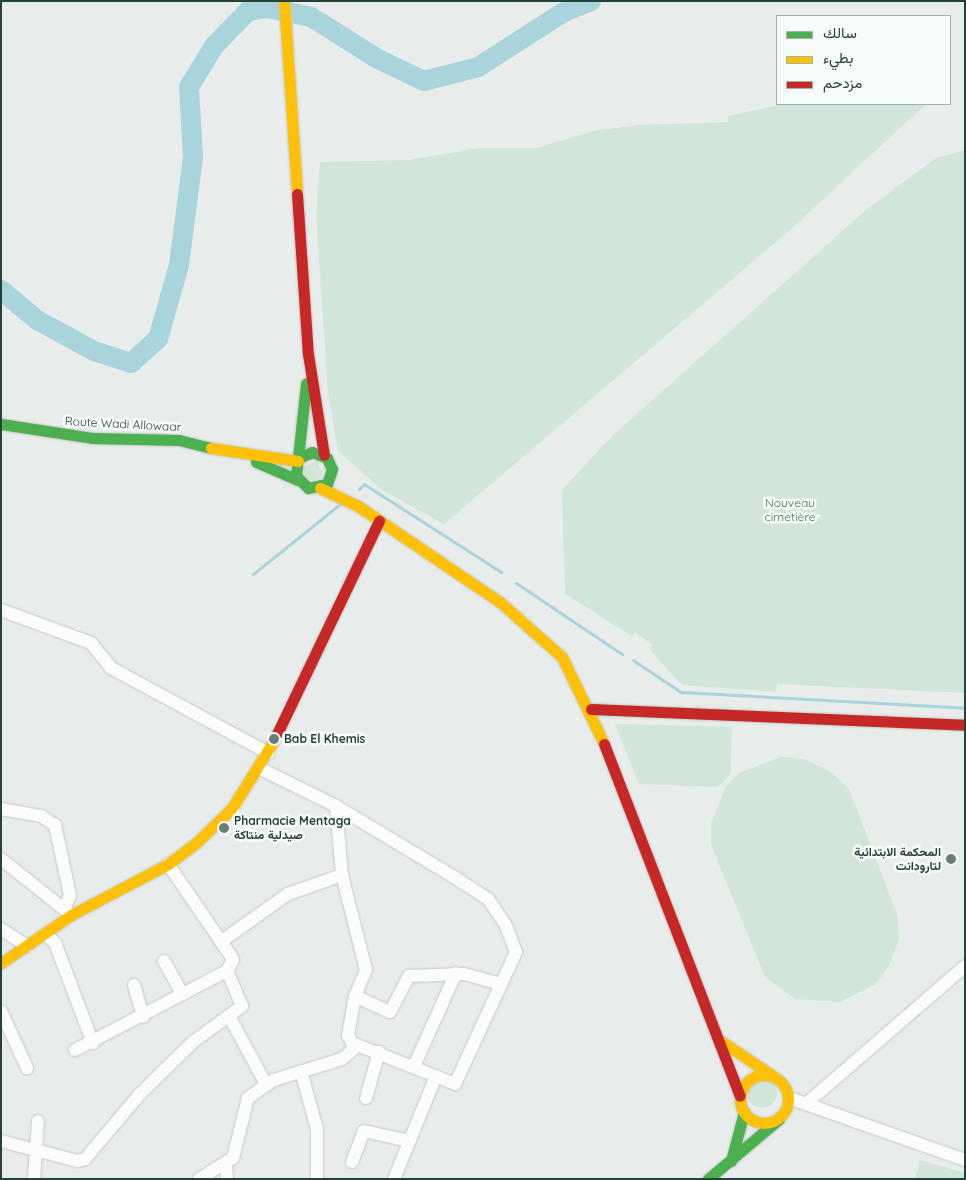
<!DOCTYPE html>
<html>
<head>
<meta charset="utf-8">
<style>
  body { margin:0 }
  #map { position:relative; width:966px; height:1180px; overflow:hidden; background:#e8edeb; font-family:Quicksand,Vazirmatn,sans-serif }
  div>[style] { position:absolute }
  [style*='--x'] { left:calc(var(--x)*1px); top:calc(var(--y)*1px); width:calc(var(--w)*1px); rotate:calc(var(--a)*1deg) }
  .green>* { inset:0; background:#d1e6d8 }
  .round { border-radius:50% }
  .stream>* { height:3px; margin:-1.5px; padding:0 1.5px; transform-origin:1.5px; border-radius:1.5px; background:#a9d4db }
  .river>* { height:20px; margin:-10px; padding:0 10px; transform-origin:10px; border-radius:10px; background:#a9d4db }
  .roads { filter:drop-shadow(0 0 1px #c5cac8) drop-shadow(0 0 1px #c5cac8) }
  .street>* { height:12px; margin:-6px; padding:0 6px; transform-origin:6px; border-radius:6px; background:#fcfcfc }
  .fast>* { height:11px; margin:-5.5px; padding:0 5.5px; transform-origin:5.5px; border-radius:5.5px; background:#4caf50 }
  .slow>* { height:11px; margin:-5.5px; padding:0 5.5px; transform-origin:5.5px; border-radius:5.5px; background:#ffc107 }
  .slow>.ring { margin:-5.5px; padding:0; box-sizing:content-box; background:none; border:11px solid #ffc107; border-radius:50% }
  .jam>* { height:11px; margin:-5.5px; padding:0 5.5px; transform-origin:5.5px; border-radius:5.5px; background:#c62828 }
  .dots>* { width:14px; height:14px; translate:-50% -50%; box-sizing:border-box; border:2px solid #f7fbf9; border-radius:50% }
  span { translate:-50% -50%; white-space:nowrap; text-align:center; line-height:1.15; -webkit-text-stroke:5px #f7fbf9; paint-order:stroke }
  .street-label { font-size:12px; color:#24423a }
  .park-label { font-size:12px; color:#2d7a4b }
  .poi-label { font-size:12px; color:#24423a; font-weight:700 }
  .left { translate:0 -50%; text-align:left }
  .right { translate:-100% -50%; text-align:right }
  .frame { position:absolute; inset:0; border:2px solid #24423a; pointer-events:none }
  .legend { position:absolute; left:776px; top:15px; width:175px; height:90px; box-sizing:border-box; background:#f7fbf9; border:1px solid #a3b1ad; margin:0; padding:6px 9px; list-style:none; font-size:15px; color:#24423a }
  .legend li { display:flex; align-items:center; gap:10px; height:25px }
  .legend b { width:25px; border:1px solid #a3b1ad }
</style>
</head>
<body>
<div id="map">
  <div class="green">
    <i style="clip-path:polygon(784px 104px,926px 104px,789px 231px,444px 524px,382px 490px,338px 451px,328px 392px,316px 215px,320px 162px,409px 160px,479px 148px,537px 148px,593px 131px,639px 125px,728px 122px,728px 116px)"></i>
    <i style="clip-path:polygon(965px 150px,965px 693px,777px 684px,776px 692px,682px 685px,650px 650px,652px 645px,635px 632px,632px 636px,565px 594px,562px 490px,612px 436px,867px 209px,936px 158px)"></i>
    <i style="clip-path:polygon(317px 461px,323px 475px,314px 481px,305px 477px,303px 467px)"></i>
    <i style="clip-path:polygon(615px 724px,732px 727px,731px 774px,718px 787px,639px 784px)"></i>
    <i style="clip-path:polygon(781px 757px,804px 759px,830px 771px,849px 789px,897px 914px,899px 939px,889px 966px,877px 983px,841px 1002px,795px 999px,765px 977px,711px 845px,711px 824px,726px 786px,739px 773px)"></i>
    <i class="round" style="left:747px;top:1078px;width:30px;height:30px"></i>
    <i style="clip-path:polygon(920px 1160px,965px 1173px,965px 1179px,915px 1179px)"></i>
  </div>
  <div class="stream">
    <i style="--x:359;--y:489;--w:7;--a:-45"></i>
    <i style="--x:364;--y:484;--w:163;--a:32.7"></i>
    <i style="--x:253;--y:574;--w:112;--a:-38.8"></i>
    <i style="--x:516;--y:583;--w:128;--a:33.8"></i>
    <i style="--x:633;--y:660;--w:58;--a:33.7"></i>
    <i style="--x:681;--y:692;--w:284;--a:3.2"></i>
  </div>
  <div class="river">
    <i style="--x:1;--y:290;--w:47;--a:39.8"></i>
    <i style="--x:37;--y:320;--w:65;--a:28.5"></i>
    <i style="--x:94;--y:351;--w:39;--a:18"></i>
    <i style="--x:131;--y:363;--w:36;--a:-42"></i>
    <i style="--x:158;--y:339;--w:77;--a:-74.2"></i>
    <i style="--x:179;--y:265;--w:109;--a:-82.6"></i>
    <i style="--x:193;--y:157;--w:70;--a:-93.3"></i>
    <i style="--x:189;--y:87;--w:48;--a:-58.6"></i>
    <i style="--x:214;--y:46;--w:49;--a:-45.8"></i>
    <i style="--x:248;--y:11;--w:20;--a:-9"></i>
    <i style="--x:268;--y:8;--w:44;--a:11.8"></i>
    <i style="--x:311;--y:17;--w:79;--a:32.1"></i>
    <i style="--x:378;--y:59;--w:51;--a:25.6"></i>
    <i style="--x:424;--y:81;--w:56;--a:-14.5"></i>
    <i style="--x:478;--y:67;--w:102;--a:-32.6"></i>
    <i style="--x:564;--y:12;--w:29;--a:-22"></i>
  </div>
  <div class="roads">
    <div class="street">
      <i style="--x:1;--y:610;--w:96;--a:20.1"></i>
      <i style="--x:91;--y:643;--w:32;--a:51"></i>
      <i style="--x:111;--y:668;--w:179;--a:28.4"></i>
      <i style="--x:259;--y:768;--w:86;--a:26.3"></i>
      <i style="--x:336;--y:806;--w:69;--a:85"></i>
      <i style="--x:342;--y:875;--w:98;--a:75.8"></i>
      <i style="--x:366;--y:970;--w:28;--a:113"></i>
      <i style="--x:355;--y:996;--w:40;--a:100"></i>
      <i style="--x:348;--y:1035;--w:9;--a:63"></i>
      <i style="--x:352;--y:1043;--w:111;--a:21.7"></i>
      <i style="--x:455;--y:1084;--w:145;--a:-65.2"></i>
      <i style="--x:516;--y:952;--w:30;--a:-111"></i>
      <i style="--x:505;--y:924;--w:30;--a:-124"></i>
      <i style="--x:488;--y:899;--w:35;--a:-147"></i>
      <i style="--x:459;--y:880;--w:144;--a:-149"></i>
      <i style="--x:1;--y:809;--w:41;--a:9.9"></i>
      <i style="--x:41;--y:816;--w:17;--a:33"></i>
      <i style="--x:55;--y:825;--w:72;--a:77.9"></i>
      <i style="--x:70;--y:895;--w:15;--a:113"></i>
      <i style="--x:1;--y:859;--w:87;--a:38.5"></i>
      <i style="--x:1;--y:929;--w:31;--a:33"></i>
      <i style="--x:46;--y:934;--w:13;--a:45"></i>
      <i style="--x:55;--y:943;--w:107;--a:69.2"></i>
      <i style="--x:222;--y:941;--w:81;--a:-35.5"></i>
      <i style="--x:288;--y:894;--w:57;--a:-19.4"></i>
      <i style="--x:164;--y:961;--w:38;--a:61"></i>
      <i style="--x:134;--y:985;--w:33;--a:74"></i>
      <i style="--x:355;--y:996;--w:38;--a:25"></i>
      <i style="--x:390;--y:1012;--w:41;--a:-62.2"></i>
      <i style="--x:409;--y:976;--w:55;--a:-2.1"></i>
      <i style="--x:464;--y:974;--w:38;--a:15"></i>
      <i style="--x:1;--y:1011;--w:63;--a:65.5"></i>
      <i style="--x:230;--y:1018;--w:75;--a:61.4"></i>
      <i style="--x:75;--y:1050;--w:171;--a:-27.5"></i>
      <i style="--x:227;--y:971;--w:13;--a:-63"></i>
      <i style="--x:233;--y:959;--w:115;--a:-124.4"></i>
      <i style="--x:414;--y:1066;--w:102;--a:-65.7"></i>
      <i style="--x:301;--y:1071;--w:60;--a:74.6"></i>
      <i style="--x:317;--y:1129;--w:50;--a:90"></i>
      <i style="--x:366;--y:1098;--w:48;--a:-74.2"></i>
      <i style="--x:789;--y:1098;--w:187;--a:19.4"></i>
      <i style="--x:807;--y:1103;--w:209;--a:-40.9"></i>
      <i style="--x:1;--y:1141;--w:79;--a:14.7"></i>
      <i style="--x:77;--y:1161;--w:8;--a:-14"></i>
      <i style="--x:85;--y:1159;--w:85;--a:-49.8"></i>
      <i style="--x:140;--y:1094;--w:74;--a:-44.5"></i>
      <i style="--x:193;--y:1042;--w:61;--a:-36.3"></i>
      <i style="--x:242;--y:1006;--w:38;--a:-113"></i>
      <i style="--x:352;--y:1162;--w:33;--a:-69"></i>
      <i style="--x:364;--y:1131;--w:46;--a:12.5"></i>
      <i style="--x:226;--y:1165;--w:14;--a:86"></i>
      <i style="--x:34;--y:1179;--w:58;--a:-86.1"></i>
      <i style="--x:199;--y:1179;--w:40;--a:-32"></i>
      <i style="--x:233;--y:1158;--w:62;--a:-76"></i>
      <i style="--x:248;--y:1098;--w:32;--a:-35"></i>
      <i style="--x:274;--y:1080;--w:71;--a:-17.2"></i>
      <i style="--x:342;--y:1059;--w:21;--a:-41"></i>
      <i style="--x:394;--y:1179;--w:111;--a:-67.8"></i>
    </div>
    <div class="fast">
      <i style="--x:1;--y:424;--w:92;--a:8.7"></i>
      <i style="--x:92;--y:438;--w:87;--a:1.3"></i>
      <i style="--x:179;--y:440;--w:33;--a:14"></i>
      <i style="--x:301;--y:457;--w:12;--a:-24"></i>
      <i style="--x:312;--y:452;--w:16;--a:22"></i>
      <i style="--x:327;--y:458;--w:12;--a:66"></i>
      <i style="--x:332;--y:469;--w:16;--a:108"></i>
      <i style="--x:327;--y:484;--w:19;--a:168"></i>
      <i style="--x:308;--y:488;--w:17;--a:-135"></i>
      <i style="--x:296;--y:476;--w:93;--a:-83.8"></i>
      <i style="--x:256;--y:462;--w:46;--a:23.2"></i>
      <i style="--x:731;--y:1161;--w:51;--a:-75.1"></i>
      <i style="--x:708;--y:1179;--w:93;--a:-40.2"></i>
    </div>
    <div class="slow">
      <i style="--x:284;--y:1;--w:193;--a:86.1"></i>
      <i style="--x:211;--y:448;--w:88;--a:8.5"></i>
      <i style="--x:320;--y:488;--w:42;--a:25.3"></i>
      <i style="--x:358;--y:506;--w:171;--a:34.1"></i>
      <i style="--x:500;--y:602;--w:83;--a:41.6"></i>
      <i style="--x:562;--y:657;--w:97;--a:64.2"></i>
      <i style="--x:1;--y:963;--w:85;--a:-34.4"></i>
      <i style="--x:71;--y:915;--w:110;--a:-27.7"></i>
      <i style="--x:168;--y:864;--w:34;--a:-37"></i>
      <i style="--x:195;--y:844;--w:52;--a:-44.2"></i>
      <i style="--x:232;--y:808;--w:78;--a:-58.2"></i>
      <i style="--x:718;--y:1039;--w:66;--a:33.9"></i>
      <i class="ring" style="left:740px;top:1075px;width:37px;height:37px"></i>
    </div>
    <div class="jam">
      <i style="--x:297;--y:194;--w:160;--a:86.1"></i>
      <i style="--x:308;--y:354;--w:102;--a:81"></i>
      <i style="--x:591;--y:709;--w:374;--a:2.4"></i>
      <i style="--x:275;--y:738;--w:241;--a:-64.4"></i>
      <i style="--x:604;--y:744;--w:377;--a:68.9"></i>
    </div>
  </div>
  <div class="dots">
    <i style="left:274px;top:739px;background:#697e78"></i>
    <i style="left:224px;top:828px;background:#697e78"></i>
    <i style="left:951px;top:859px;background:#697e78"></i>
  </div>
  <div class="street-label">
    <span style="left:123px;top:424px;rotate:3deg">Route Wadi Allowaar</span>
  </div>
  <div class="park-label">
    <span style="left:790px;top:510px">Nouveau<br>cimetière</span>
  </div>
  <div class="poi-label">
    <span class="left" style="left:284px;top:739px">Bab El Khemis</span>
    <span class="left" style="left:234px;top:828px">Pharmacie Mentaga<br>صيدلية منتاكة</span>
    <span class="right" style="left:941px;top:859px">المحكمة الابتدائية<br>لتارودانت</span>
  </div>
  <div class="frame"></div>
  <ul class="legend">
  <li><b style="height:6px;background:#4caf50"></b>سالك</li>
  <li><b style="height:6px;background:#ffc107"></b>بطيء</li>
  <li><b style="height:6px;background:#c62828"></b>مزدحم</li>
  </ul>
</div>
</body>
</html>
